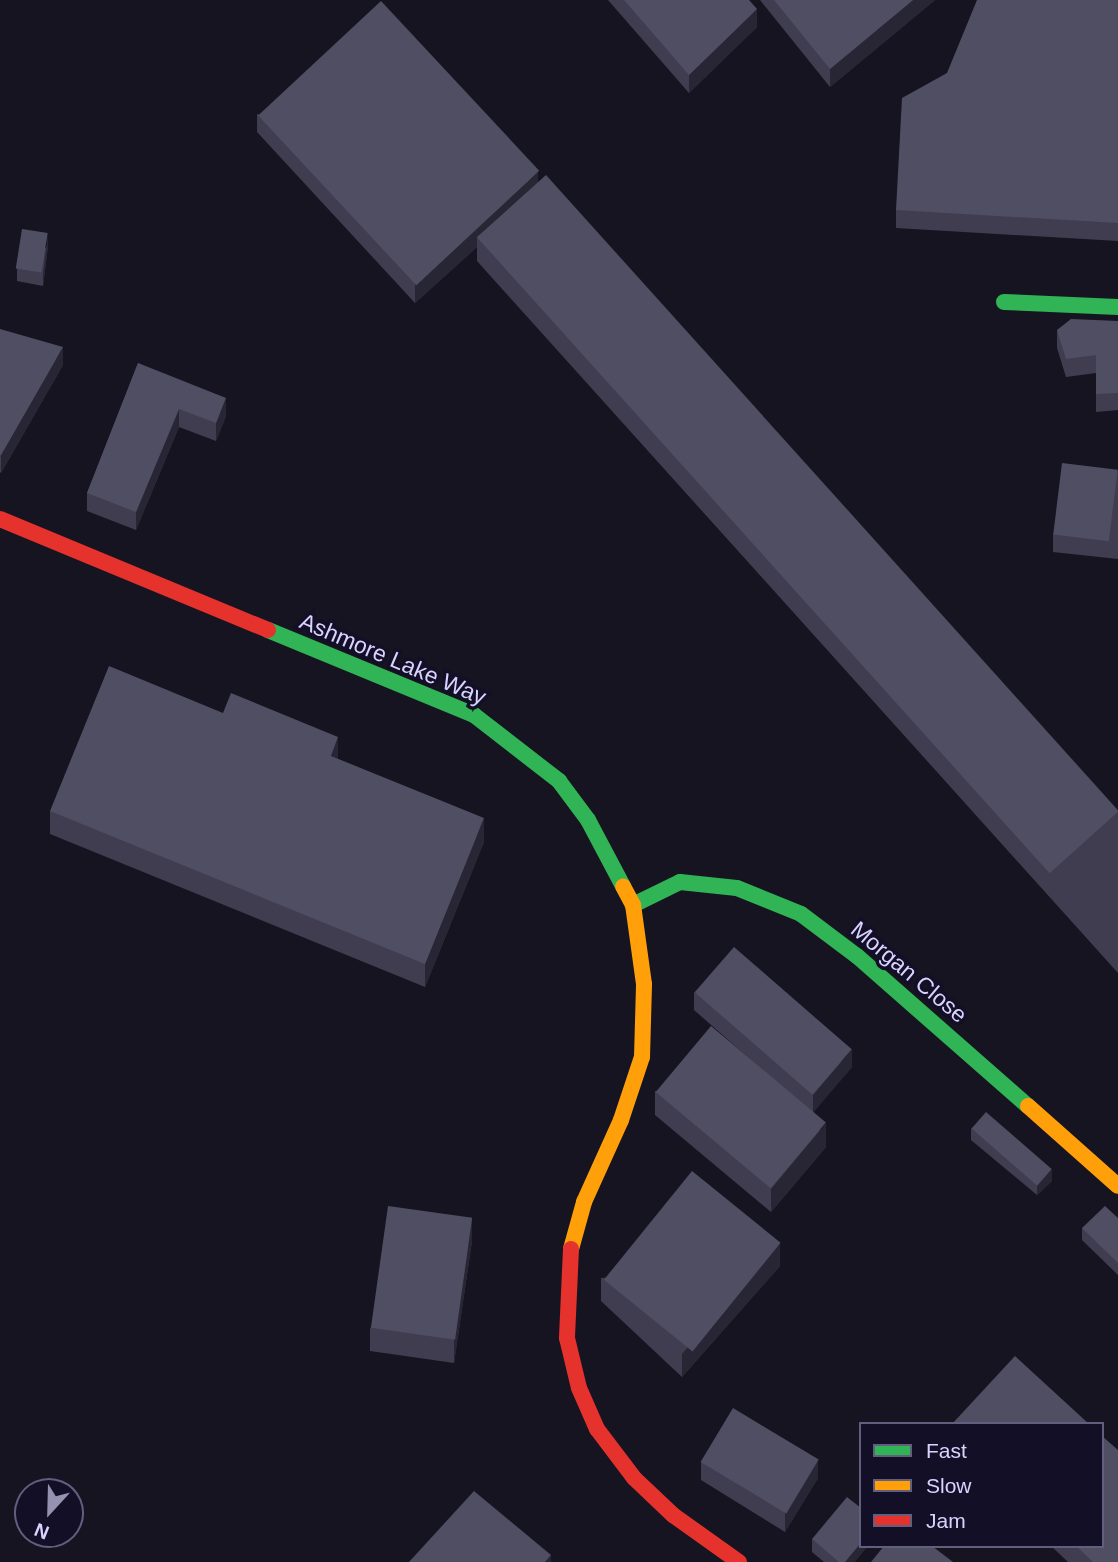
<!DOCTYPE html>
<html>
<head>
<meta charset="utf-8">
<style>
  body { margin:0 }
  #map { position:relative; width:1118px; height:1562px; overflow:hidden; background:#161421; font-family:Helvetica,sans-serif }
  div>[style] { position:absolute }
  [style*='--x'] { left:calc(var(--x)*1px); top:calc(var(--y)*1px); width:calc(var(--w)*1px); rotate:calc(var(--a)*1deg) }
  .fast>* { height:16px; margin:-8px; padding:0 8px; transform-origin:8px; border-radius:8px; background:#30b455 }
  .slow>* { height:16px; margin:-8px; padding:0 8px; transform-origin:8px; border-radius:8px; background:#ff9f0a }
  .jam>* { height:16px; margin:-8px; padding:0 8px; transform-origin:8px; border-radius:8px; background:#e5322d }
  .wall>* { inset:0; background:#403d50 }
  .shaded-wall>* { inset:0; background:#282635 }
  .building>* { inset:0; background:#504e63; transform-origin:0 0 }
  span { translate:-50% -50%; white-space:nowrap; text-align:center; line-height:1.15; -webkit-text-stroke:7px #130f26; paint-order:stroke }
  .street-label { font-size:23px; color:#d9d4ff }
  .legend { position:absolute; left:859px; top:1422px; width:245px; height:126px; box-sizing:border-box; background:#130f26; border:2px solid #625e7d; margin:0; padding:9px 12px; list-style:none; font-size:21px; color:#d9d4ff }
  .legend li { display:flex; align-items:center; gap:14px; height:35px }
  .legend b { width:35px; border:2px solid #625e7d }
  .north { position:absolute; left:14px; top:1478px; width:70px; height:70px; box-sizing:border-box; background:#130f26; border:2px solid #625e7d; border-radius:50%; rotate:202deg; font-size:19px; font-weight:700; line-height:28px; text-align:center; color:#d9d4ff }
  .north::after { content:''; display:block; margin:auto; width:24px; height:32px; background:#9591b1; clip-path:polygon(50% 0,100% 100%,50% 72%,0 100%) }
</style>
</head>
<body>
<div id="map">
  <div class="fast">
    <i style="--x:1004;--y:302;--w:114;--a:2.5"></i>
    <i style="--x:268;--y:630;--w:223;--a:22.4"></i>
    <i style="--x:474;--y:715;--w:108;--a:37.8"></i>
    <i style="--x:559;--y:781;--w:49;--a:53.4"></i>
    <i style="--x:588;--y:820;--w:75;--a:62.1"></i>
    <i style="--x:633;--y:905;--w:52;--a:-26.1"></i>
    <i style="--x:680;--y:882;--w:57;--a:6"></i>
    <i style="--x:737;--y:888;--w:69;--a:22.1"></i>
    <i style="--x:801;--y:914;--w:70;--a:36.9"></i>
    <i style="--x:857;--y:956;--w:227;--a:41.3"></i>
  </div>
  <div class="slow">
    <i style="--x:1028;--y:1106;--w:120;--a:41.6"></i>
    <i style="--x:571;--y:1249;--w:49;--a:-74.5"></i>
    <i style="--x:584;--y:1202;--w:90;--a:-65.7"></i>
    <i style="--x:621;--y:1120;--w:66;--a:-71.6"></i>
    <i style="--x:642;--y:1057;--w:73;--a:-88.4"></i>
    <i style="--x:644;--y:984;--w:80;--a:-97.9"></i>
    <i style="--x:633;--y:905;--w:21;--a:-118"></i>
  </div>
  <div class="jam">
    <i style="--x:0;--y:519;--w:290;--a:22.5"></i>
    <i style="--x:571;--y:1249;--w:89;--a:92.6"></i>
    <i style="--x:567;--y:1338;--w:51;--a:76.5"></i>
    <i style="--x:579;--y:1388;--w:45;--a:66.3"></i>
    <i style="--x:597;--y:1429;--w:61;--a:52.9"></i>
    <i style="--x:634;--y:1478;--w:54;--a:43.5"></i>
    <i style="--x:673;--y:1515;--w:81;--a:35.5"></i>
  </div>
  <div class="wall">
    <i style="clip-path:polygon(608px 0,749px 0,757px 27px,689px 93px)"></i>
    <i style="clip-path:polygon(760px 0,935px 0,830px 87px)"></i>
    <i style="clip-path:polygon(1118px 0,1118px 241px,896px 228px,896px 210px,947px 73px)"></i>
    <i style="clip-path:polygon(257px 114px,538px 181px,1118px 812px,1118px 973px,477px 261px,477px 247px,415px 303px,257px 132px)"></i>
    <i style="clip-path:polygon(48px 246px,43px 286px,17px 281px,17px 269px)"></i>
    <i style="clip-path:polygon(1118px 321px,1118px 410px,1096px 412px,1096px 373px,1066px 377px,1057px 348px,1057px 330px)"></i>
    <i style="clip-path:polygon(0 329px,63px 365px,1px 473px,0 472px)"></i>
    <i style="clip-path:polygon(138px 363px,226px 416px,216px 441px,179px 427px,136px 530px,87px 511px,87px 493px)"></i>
    <i style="clip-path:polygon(1118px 470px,1118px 559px,1053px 552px,1053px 534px)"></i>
    <i style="clip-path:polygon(338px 759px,484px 842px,425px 987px,50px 834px,50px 811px)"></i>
    <i style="clip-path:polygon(694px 992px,852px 1067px,813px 1112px,826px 1147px,771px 1212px,655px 1115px,655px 1091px,773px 1079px,694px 1010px)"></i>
    <i style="clip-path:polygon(971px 1128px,1052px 1181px,1037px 1195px,971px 1140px)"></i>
    <i style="clip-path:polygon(1118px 1218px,1118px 1275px,1082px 1240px,1082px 1228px)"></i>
    <i style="clip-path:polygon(472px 1241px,454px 1363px,370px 1351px,370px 1328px)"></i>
    <i style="clip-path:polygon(780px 1266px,682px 1377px,601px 1301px,601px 1278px)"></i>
    <i style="clip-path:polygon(701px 1462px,818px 1478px,785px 1532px,701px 1480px)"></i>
    <i style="clip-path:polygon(812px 1539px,855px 1562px,824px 1562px,812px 1552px)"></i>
    <i style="clip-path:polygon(1051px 1546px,1102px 1546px,1118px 1562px,1068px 1562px)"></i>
  </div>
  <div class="shaded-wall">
    <i style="clip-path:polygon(913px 0,935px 0,830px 87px,830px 69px)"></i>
    <i style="clip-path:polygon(757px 9px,757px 27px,689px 93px,689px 75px)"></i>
    <i style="clip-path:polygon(538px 172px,538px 190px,477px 237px,477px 247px,415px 303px,415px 285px)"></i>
    <i style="clip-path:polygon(48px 233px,48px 246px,43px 286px,43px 274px)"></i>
    <i style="clip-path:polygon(63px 347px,63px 365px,1px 473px,1px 455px)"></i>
    <i style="clip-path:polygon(226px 398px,226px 416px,216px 441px,216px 423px)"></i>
    <i style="clip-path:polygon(179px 409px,179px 427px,136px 530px,136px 512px)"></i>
    <i style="clip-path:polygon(338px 737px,338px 760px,331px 756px)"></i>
    <i style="clip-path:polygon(484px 818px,484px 842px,425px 987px,425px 964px)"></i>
    <i style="clip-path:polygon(852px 1049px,852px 1067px,813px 1113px,813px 1095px)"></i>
    <i style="clip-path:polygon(826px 1123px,826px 1147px,771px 1212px,771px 1189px)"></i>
    <i style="clip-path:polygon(1052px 1169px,1052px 1181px,1037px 1195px,1037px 1183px)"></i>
    <i style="clip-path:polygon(472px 1218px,472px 1241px,454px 1363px,454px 1340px)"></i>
    <i style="clip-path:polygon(780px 1243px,780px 1266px,682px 1377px,682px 1354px)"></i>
    <i style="clip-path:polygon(818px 1460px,818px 1478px,785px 1532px,785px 1514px)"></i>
    <i style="clip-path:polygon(861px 1543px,861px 1546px,868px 1546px,855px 1562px,845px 1562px)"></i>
    <i style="clip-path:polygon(551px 1555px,551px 1562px,545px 1562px)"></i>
  </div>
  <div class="building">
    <i style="clip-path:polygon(624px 0,749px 0,757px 9px,689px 75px)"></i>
    <i style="clip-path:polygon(774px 0,913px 0,830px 69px)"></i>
    <i style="clip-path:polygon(977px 0,1118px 0,1118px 223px,896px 210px,902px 98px,947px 73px)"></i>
    <i style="left:381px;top:1px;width:232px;height:168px;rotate:47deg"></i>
    <i style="left:546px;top:175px;width:856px;height:93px;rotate:48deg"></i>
    <i style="left:22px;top:229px;width:26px;height:40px;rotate:9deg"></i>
    <i style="clip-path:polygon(1071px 319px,1118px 321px,1118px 393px,1096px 394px,1096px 355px,1066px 359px,1057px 330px)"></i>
    <i style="clip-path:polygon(0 329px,63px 347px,1px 455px,0 455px)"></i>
    <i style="clip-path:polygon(138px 363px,226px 398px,216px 423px,179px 409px,136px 512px,87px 493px)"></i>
    <i style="left:1062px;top:463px;width:56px;height:72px;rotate:7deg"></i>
    <i style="clip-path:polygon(109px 666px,223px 713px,231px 693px,338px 737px,331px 756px,484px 818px,425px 964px,50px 811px)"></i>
    <i style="left:734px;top:947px;width:156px;height:60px;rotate:41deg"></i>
    <i style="left:711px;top:1026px;width:150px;height:86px;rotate:40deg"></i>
    <i style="left:986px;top:1112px;width:87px;height:22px;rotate:41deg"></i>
    <i style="left:692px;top:1171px;width:114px;height:140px;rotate:39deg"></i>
    <i style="left:388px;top:1206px;width:85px;height:123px;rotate:8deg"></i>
    <i style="clip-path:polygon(1105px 1206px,1118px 1218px,1118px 1263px,1082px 1228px)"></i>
    <i style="clip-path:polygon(1015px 1356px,1089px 1424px,952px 1424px)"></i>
    <i style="left:733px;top:1408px;width:100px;height:63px;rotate:31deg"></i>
    <i style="clip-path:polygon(1102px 1436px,1118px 1450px,1118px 1562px,1093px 1562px,1076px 1546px,1102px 1546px)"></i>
    <i style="clip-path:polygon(474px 1491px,551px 1555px,545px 1562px,409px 1562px)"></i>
    <i style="clip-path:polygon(847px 1497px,861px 1508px,861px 1543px,845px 1562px,839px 1562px,812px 1539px)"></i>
    <i style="clip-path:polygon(884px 1546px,932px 1546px,953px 1562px,871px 1562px)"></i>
  </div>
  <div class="street-label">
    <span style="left:393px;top:659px;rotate:23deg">Ashmore Lake Way</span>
    <span style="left:909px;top:972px;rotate:40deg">Morgan Close</span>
  </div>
  <ul class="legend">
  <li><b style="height:9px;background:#30b455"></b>Fast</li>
  <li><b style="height:9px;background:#ff9f0a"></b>Slow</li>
  <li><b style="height:9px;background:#e5322d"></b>Jam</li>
  </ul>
  <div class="north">N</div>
</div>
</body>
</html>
